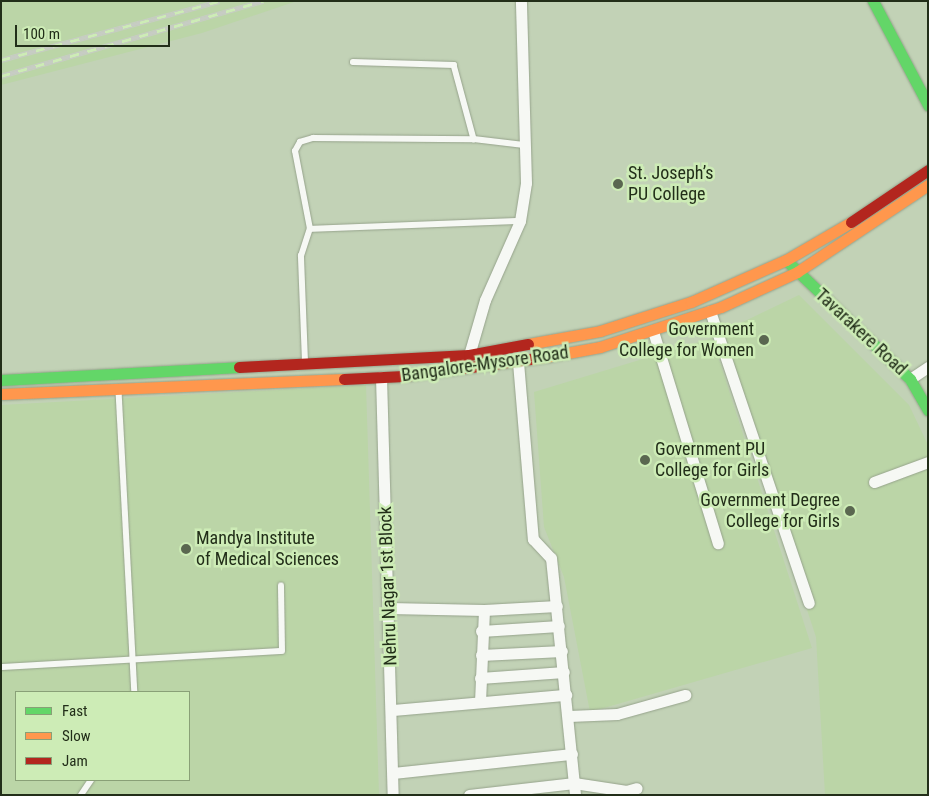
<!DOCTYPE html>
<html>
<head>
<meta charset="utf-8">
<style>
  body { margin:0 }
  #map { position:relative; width:929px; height:796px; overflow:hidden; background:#c2d2b6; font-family:"Roboto Condensed",sans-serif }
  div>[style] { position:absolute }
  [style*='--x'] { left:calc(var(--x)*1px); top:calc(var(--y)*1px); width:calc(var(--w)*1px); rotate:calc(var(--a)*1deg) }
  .built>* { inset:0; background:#bbd5a7 }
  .roads { filter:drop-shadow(0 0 1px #96a38c) drop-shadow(0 0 1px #96a38c) }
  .lane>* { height:5.5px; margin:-2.75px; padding:0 2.75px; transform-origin:2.75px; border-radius:2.75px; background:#f6f8f4 }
  .street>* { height:11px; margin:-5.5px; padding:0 5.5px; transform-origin:5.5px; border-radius:5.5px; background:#f6f8f4 }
  .fast>* { height:11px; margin:-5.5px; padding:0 5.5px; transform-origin:5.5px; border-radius:5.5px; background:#63d668 }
  .slow>* { height:11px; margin:-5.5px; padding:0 5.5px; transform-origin:5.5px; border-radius:5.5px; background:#ff974d }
  .jam>* { height:11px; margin:-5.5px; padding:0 5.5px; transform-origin:5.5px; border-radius:5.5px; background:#b3261e }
  .rail>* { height:5px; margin-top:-2.5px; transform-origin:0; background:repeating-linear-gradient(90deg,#cdecb6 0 9px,#c7ccc4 0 18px); box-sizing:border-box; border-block:1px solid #c7ccc4 }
  .dots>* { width:14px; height:14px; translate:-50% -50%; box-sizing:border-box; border:2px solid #cdecb6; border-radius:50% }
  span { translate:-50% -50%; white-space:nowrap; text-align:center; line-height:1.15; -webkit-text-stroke:5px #cdecb6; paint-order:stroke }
  .poi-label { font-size:18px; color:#222e19 }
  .left { translate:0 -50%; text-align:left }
  .right { translate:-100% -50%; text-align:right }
  .street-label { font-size:18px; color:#222e19 }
  .frame { position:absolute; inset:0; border:2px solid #222e19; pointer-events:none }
  .legend { position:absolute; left:15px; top:691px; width:175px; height:90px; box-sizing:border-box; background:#cdecb6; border:1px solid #89a077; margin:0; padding:6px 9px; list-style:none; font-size:15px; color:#222e19 }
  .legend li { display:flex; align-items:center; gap:10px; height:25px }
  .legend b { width:25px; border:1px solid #89a077 }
  .scale { position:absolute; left:15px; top:25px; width:155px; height:22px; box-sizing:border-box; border:2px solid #222e19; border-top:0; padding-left:6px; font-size:15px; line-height:18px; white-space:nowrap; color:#222e19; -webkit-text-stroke:4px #cdecb6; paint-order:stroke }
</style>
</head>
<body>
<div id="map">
  <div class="built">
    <i style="clip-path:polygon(1px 1px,297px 1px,202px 33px,1px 85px)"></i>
    <i style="clip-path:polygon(799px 295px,909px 405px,928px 445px,928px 795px,825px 795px,816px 637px,716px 335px)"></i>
    <i style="clip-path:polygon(712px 338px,812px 648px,590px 712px,564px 577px,544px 527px,534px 392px)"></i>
    <i style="clip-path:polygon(evenodd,366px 385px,379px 795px,1px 795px,1px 405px,366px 385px,16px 692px,189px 692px,189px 780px,16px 780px,16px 692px)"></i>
  </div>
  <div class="roads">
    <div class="lane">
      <i style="--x:353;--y:62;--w:101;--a:1.7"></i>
      <i style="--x:454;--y:65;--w:77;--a:74.9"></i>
      <i style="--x:310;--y:229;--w:79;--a:-100.9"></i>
      <i style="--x:295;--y:151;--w:10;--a:-61"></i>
      <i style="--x:300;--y:142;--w:14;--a:-17"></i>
      <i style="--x:313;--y:138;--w:161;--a:0.4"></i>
      <i style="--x:474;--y:139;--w:50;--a:6.8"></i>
      <i style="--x:305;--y:362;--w:106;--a:-92.2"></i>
      <i style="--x:301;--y:256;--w:28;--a:-72"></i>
      <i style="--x:310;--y:229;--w:210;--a:-2.2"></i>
      <i style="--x:119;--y:391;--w:301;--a:87"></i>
      <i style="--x:1;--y:667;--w:281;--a:-3.3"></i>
      <i style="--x:282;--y:651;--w:65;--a:-90.9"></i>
      <i style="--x:81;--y:795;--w:18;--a:-56"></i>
    </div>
    <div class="street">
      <i style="--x:710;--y:311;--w:308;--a:71.3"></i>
      <i style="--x:653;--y:331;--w:222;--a:73"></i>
      <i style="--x:469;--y:355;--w:57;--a:-73.8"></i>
      <i style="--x:485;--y:300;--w:86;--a:-66.1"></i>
      <i style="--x:520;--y:221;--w:38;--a:-81"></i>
      <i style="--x:526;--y:183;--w:182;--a:-91.6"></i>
      <i style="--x:518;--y:362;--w:178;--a:85.2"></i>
      <i style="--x:533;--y:539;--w:26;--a:47"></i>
      <i style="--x:551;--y:558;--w:238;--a:84.2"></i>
      <i style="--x:381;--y:377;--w:418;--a:88.4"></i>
      <i style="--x:910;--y:379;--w:22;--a:-34"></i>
      <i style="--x:874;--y:482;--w:58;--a:-20.3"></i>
      <i style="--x:389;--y:608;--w:95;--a:1.2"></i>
      <i style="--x:481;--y:631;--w:78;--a:-3.7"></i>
      <i style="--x:481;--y:655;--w:81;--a:-2.8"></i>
      <i style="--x:480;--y:678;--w:84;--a:-4.1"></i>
      <i style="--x:480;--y:702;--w:92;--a:-87.5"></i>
      <i style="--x:484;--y:610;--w:73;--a:-3.1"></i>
      <i style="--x:393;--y:710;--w:174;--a:-5"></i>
      <i style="--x:569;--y:716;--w:48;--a:-2.4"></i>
      <i style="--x:617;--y:714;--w:71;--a:-15.6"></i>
      <i style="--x:393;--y:773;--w:180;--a:-6.1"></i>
      <i style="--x:469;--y:795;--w:106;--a:-6.5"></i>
      <i style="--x:574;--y:783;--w:53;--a:8.7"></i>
      <i style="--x:626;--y:791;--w:11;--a:-15"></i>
    </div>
    <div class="fast">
      <i style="--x:873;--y:1;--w:118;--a:62.1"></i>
      <i style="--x:789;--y:263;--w:168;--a:43.8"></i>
      <i style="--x:910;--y:379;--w:36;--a:60"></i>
      <i style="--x:1;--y:380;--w:238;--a:-3.1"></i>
    </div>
    <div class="slow">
      <i style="--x:528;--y:344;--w:73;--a:-10.2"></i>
      <i style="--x:600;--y:331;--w:96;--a:-17.7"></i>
      <i style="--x:691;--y:302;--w:104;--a:-23.9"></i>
      <i style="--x:786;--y:260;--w:75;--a:-30.3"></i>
      <i style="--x:545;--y:357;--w:56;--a:-10.3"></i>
      <i style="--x:600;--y:347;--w:127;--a:-18.3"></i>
      <i style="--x:721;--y:307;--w:84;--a:-24.7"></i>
      <i style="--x:797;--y:272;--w:157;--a:-33.6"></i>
      <i style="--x:1;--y:394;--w:343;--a:-2.5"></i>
    </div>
    <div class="jam">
      <i style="--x:851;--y:222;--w:93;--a:-34"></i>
      <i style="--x:239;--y:367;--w:230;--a:-3"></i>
      <i style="--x:469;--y:355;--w:60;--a:-10.6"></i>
      <i style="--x:344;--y:379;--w:60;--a:-2.9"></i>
      <i style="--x:404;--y:376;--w:142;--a:-7.7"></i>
    </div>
  </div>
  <div class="rail">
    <i style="--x:1;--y:60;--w:226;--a:-15.1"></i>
    <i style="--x:1;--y:76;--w:273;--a:-16"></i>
  </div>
  <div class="dots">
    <i style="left:618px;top:184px;background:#5a6750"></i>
    <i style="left:764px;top:340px;background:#5a6750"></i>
    <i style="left:645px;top:460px;background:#5a6750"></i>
    <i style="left:850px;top:511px;background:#5a6750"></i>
    <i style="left:186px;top:549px;background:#5a6750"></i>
  </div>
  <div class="poi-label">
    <span class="left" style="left:628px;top:184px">St. Joseph’s<br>PU College</span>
    <span class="right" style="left:754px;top:340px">Government<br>College for Women</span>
    <span class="left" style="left:655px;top:460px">Government PU<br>College for Girls</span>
    <span class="right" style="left:840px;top:511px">Government Degree<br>College for Girls</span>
    <span class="left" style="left:196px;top:549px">Mandya Institute<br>of Medical Sciences</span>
  </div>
  <div class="street-label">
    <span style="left:861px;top:332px;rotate:43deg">Tavarakere Road</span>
    <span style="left:485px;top:364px;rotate:-8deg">Bangalore-Mysore Road</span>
    <span style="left:388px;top:586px;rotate:-92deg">Nehru Nagar 1st Block</span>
  </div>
  <div class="frame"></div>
  <ul class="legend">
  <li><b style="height:6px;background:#63d668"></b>Fast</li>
  <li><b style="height:6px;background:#ff974d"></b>Slow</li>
  <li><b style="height:6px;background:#b3261e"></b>Jam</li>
  </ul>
  <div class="scale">100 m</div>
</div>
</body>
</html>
